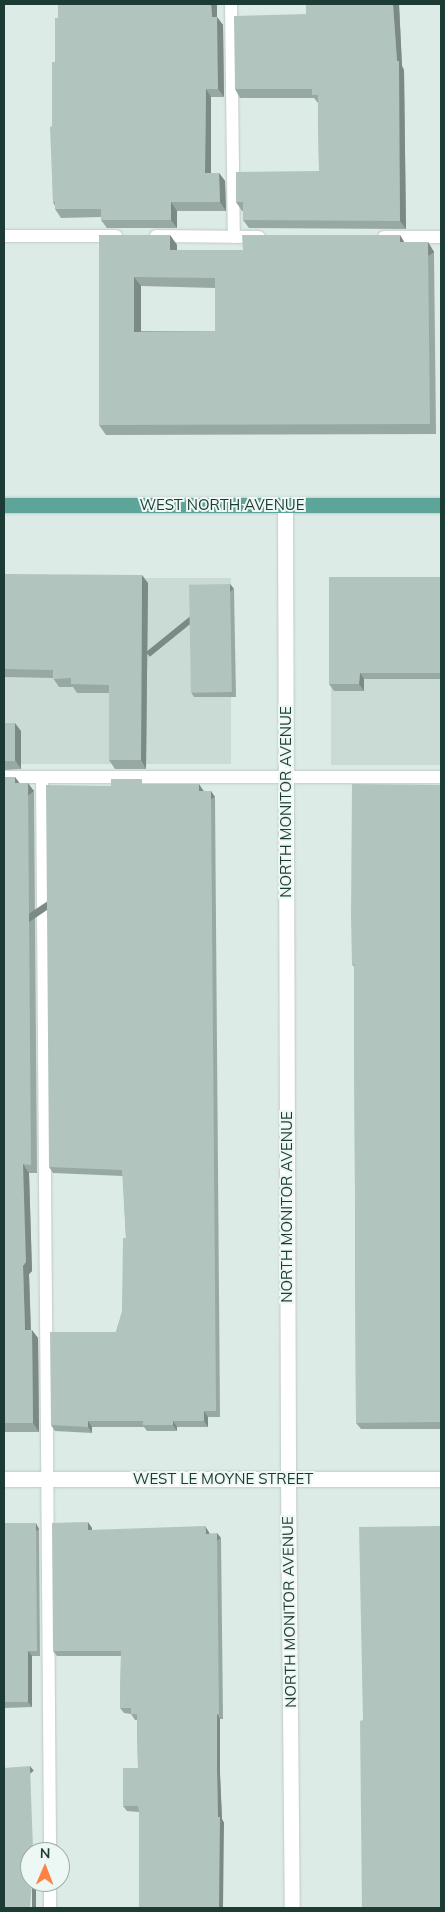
<!DOCTYPE html>
<html>
<head>
<meta charset="utf-8">
<style>
  body { margin:0 }
  #map { position:relative; width:445px; height:1912px; overflow:hidden; background:#dcebe5; font-family:Mulish,sans-serif }
  div>[style] { position:absolute }
  [style*='--x'] { left:calc(var(--x)*1px); top:calc(var(--y)*1px); width:calc(var(--w)*1px); rotate:calc(var(--a)*1deg) }
  .built>* { inset:0; background:#cadad4; transform-origin:0 0 }
  .roads { filter:drop-shadow(0 0 1px #c0c8c6) drop-shadow(0 0 1px #c0c8c6) }
  .service>* { height:12px; margin:-6px; padding:0 6px; transform-origin:6px; border-radius:6px; background:#fff }
  .minor>* { height:15px; margin:-7.5px; padding:0 7.5px; transform-origin:7.5px; border-radius:7.5px; background:#fff }
  .primary>* { height:15px; margin:-7.5px; padding:0 7.5px; transform-origin:7.5px; border-radius:7.5px; background:#5ca598 }
  .wall>* { inset:0; background:#98a9a3 }
  .shaded-wall>* { inset:0; background:#7c8a85; transform-origin:0 0 }
  .building>* { inset:0; background:#b1c5be; transform-origin:0 0 }
  span { translate:-50% -50%; white-space:nowrap; text-align:center; line-height:1.15; -webkit-text-stroke:4px #edf7f3; paint-order:stroke }
  .street-label { font-size:15px; color:#1d3b35 }
  .frame { position:absolute; inset:0; border:5px solid #1d3b35; pointer-events:none }
  .north { position:absolute; left:20px; top:1842px; width:50px; height:50px; box-sizing:border-box; background:#edf7f3; border:1px solid #9aaca7; border-radius:50%; rotate:1deg; font-size:14px; font-weight:700; line-height:20px; text-align:center; color:#1d3b35 }
  .north::after { content:''; display:block; margin:auto; width:18px; height:22px; background:#ff8146; clip-path:polygon(50% 0,100% 100%,50% 72%,0 100%) }
</style>
</head>
<body>
<div id="map">
  <div class="built">
    <i style="left:4px;top:578px;width:227px;height:186px"></i>
    <i style="left:331px;top:578px;width:110px;height:187px"></i>
  </div>
  <div class="roads">
    <div class="service">
      <i style="--x:231;--y:4;--w:233;--a:89.3"></i>
      <i style="--x:4;--y:236;--w:112;--a:0"></i>
      <i style="--x:156;--y:236;--w:103;--a:0.6"></i>
      <i style="--x:384;--y:237;--w:57;--a:0"></i>
      <i style="--x:4;--y:777;--w:437;--a:0"></i>
      <i style="--x:42;--y:777;--w:1075;--a:89.57"></i>
      <i style="--x:50;--y:1882;--w:26;--a:90"></i>
    </div>
    <div class="minor">
      <i style="--x:285;--y:506;--w:973;--a:89.82"></i>
      <i style="--x:288;--y:1479;--w:429;--a:89.5"></i>
      <i style="--x:4;--y:1479;--w:437;--a:0"></i>
    </div>
    <div class="primary">
      <i style="--x:4;--y:505;--w:437;--a:0"></i>
    </div>
  </div>
  <div class="wall">
    <i style="clip-path:polygon(58px 4px,217px 4px,217px 17px,223px 25px,224px 97px,211px 97px,211px 173px,219px 173px,225px 181px,226px 211px,177px 211px,177px 228px,107px 228px,101px 220px,101px 217px,61px 218px,55px 209px,55px 206px,53px 202px,52px 126px,58px 18px)"></i>
    <i style="clip-path:polygon(306px 4px,399px 4px,402px 66px,404px 70px,406px 229px,249px 228px,243px 220px,243px 211px,242px 211px,236px 202px,319px 171px,318px 103px,314px 98px,240px 98px,235px 89px,306px 14px)"></i>
    <i style="clip-path:polygon(evenodd,99px 235px,170px 235px,177px 245px,177px 250px,243px 250px,400px 235px,404px 242px,428px 242px,434px 252px,436px 434px,106px 435px,99px 425px,99px 235px,141px 286px,215px 288px,215px 331px,141px 331px,141px 286px)"></i>
    <i style="clip-path:polygon(4px 574px,148px 583px,146px 769px,115px 769px,109px 760px,109px 693px,77px 693px,73px 687px,59px 687px,53px 678px,4px 677px)"></i>
    <i style="clip-path:polygon(441px 577px,441px 679px,364px 679px,364px 691px,334px 691px,329px 684px)"></i>
    <i style="clip-path:polygon(230px 584px,234px 589px,236px 697px,194px 697px,191px 692px)"></i>
    <i style="clip-path:polygon(4px 723px,21px 731px,21px 769px,4px 770px)"></i>
    <i style="clip-path:polygon(4px 777px,15px 777px,19px 783px,34px 791px,37px 1173px,29px 1173px,32px 1271px,29px 1274px,31px 1330px,38px 1338px,39px 1432px,4px 1432px)"></i>
    <i style="clip-path:polygon(146px 784px,203px 790px,215px 797px,220px 1417px,208px 1417px,208px 1427px,177px 1427px,177px 1431px,147px 1431px,144px 1427px,92px 1427px,92px 1433px,55px 1431px,51px 1425px,116px 1332px,122px 1312px,126px 1238px,123px 1176px,53px 1173px,49px 1167px,111px 786px)"></i>
    <i style="clip-path:polygon(441px 785px,441px 1429px,361px 1429px,356px 1423px,354px 967px,352px 964px)"></i>
    <i style="clip-path:polygon(4px 1523px,39px 1529px,40px 1656px,32px 1656px,32px 1707px,4px 1708px)"></i>
    <i style="clip-path:polygon(92px 1528px,92px 1530px,209px 1532px,209px 1533px,221px 1538px,223px 1719px,220px 1719px,220px 1774px,222px 1819px,224px 1823px,139px 1812px,127px 1811px,123px 1806px,138px 1768px,137px 1720px,135px 1720px,131px 1714px,124px 1713px,120px 1708px,121px 1656px,57px 1656px,53px 1651px)"></i>
  </div>
  <div class="shaded-wall">
    <i style="clip-path:polygon(211px 4px,217px 4px,217px 24px,217px 17px,223px 25px,224px 97px,218px 89px)"></i>
    <i style="clip-path:polygon(393px 4px,399px 4px,402px 66px,404px 70px,406px 229px,400px 221px,397px 61px)"></i>
    <i style="clip-path:polygon(206px 89px,211px 97px,211px 181px,205px 173px)"></i>
    <i style="clip-path:polygon(219px 173px,225px 181px,226px 211px,220px 202px)"></i>
    <i style="clip-path:polygon(171px 202px,177px 211px,177px 228px,171px 220px)"></i>
    <i style="clip-path:polygon(170px 235px,177px 245px,177px 259px,170px 250px)"></i>
    <i style="clip-path:polygon(400px 235px,406px 245px,400px 242px)"></i>
    <i style="left:428px;top:242px;width:12px;height:182px;rotate:59deg"></i>
    <i style="clip-path:polygon(134px 277px,141px 286px,141px 341px,134px 332px)"></i>
    <i style="clip-path:polygon(142px 575px,148px 583px,146px 769px,141px 760px)"></i>
    <i style="left:230px;top:584px;width:6px;height:108px;rotate:51deg"></i>
    <i style="clip-path:polygon(360px 673px,364px 679px,364px 691px,359px 684px)"></i>
    <i style="clip-path:polygon(15px 723px,21px 731px,21px 769px,15px 760px)"></i>
    <i style="clip-path:polygon(15px 777px,21px 785px,15px 783px)"></i>
    <i style="left:28px;top:783px;width:10px;height:382px;rotate:53deg"></i>
    <i style="clip-path:polygon(199px 784px,203px 790px,203px 797px,199px 791px)"></i>
    <i style="left:211px;top:791px;width:7px;height:620px;rotate:56deg"></i>
    <i style="clip-path:polygon(23px 1164px,29px 1173px,32px 1271px,29px 1274px,31px 1338px,25px 1330px,23px 1266px)"></i>
    <i style="clip-path:polygon(32px 1330px,38px 1338px,39px 1432px,33px 1423px)"></i>
    <i style="clip-path:polygon(204px 1411px,208px 1417px,208px 1427px,204px 1421px)"></i>
    <i style="clip-path:polygon(88px 1421px,92px 1427px,92px 1433px,88px 1427px)"></i>
    <i style="clip-path:polygon(173px 1421px,177px 1427px,177px 1431px,173px 1425px)"></i>
    <i style="clip-path:polygon(88px 1522px,92px 1528px,92px 1536px,88px 1530px)"></i>
    <i style="left:36px;top:1523px;width:7px;height:128px;rotate:63deg"></i>
    <i style="clip-path:polygon(205px 1526px,209px 1532px,209px 1539px,206px 1534px)"></i>
    <i style="left:217px;top:1533px;width:6px;height:181px;rotate:51deg"></i>
    <i style="clip-path:polygon(28px 1651px,32px 1656px,32px 1707px,28px 1702px)"></i>
    <i style="clip-path:polygon(217px 1714px,220px 1719px,220px 1774px,222px 1819px,224px 1823px,223px 1908px,219px 1908px,217px 1768px)"></i>
    <i style="left:30px;top:1766px;width:6px;height:86px;rotate:51deg"></i>
    <i style="left:32px;top:1882px;width:4px;height:26px"></i>
  </div>
  <div class="building">
    <i style="clip-path:polygon(58px 4px,211px 4px,212px 17px,217px 17px,218px 89px,206px 89px,205px 173px,219px 173px,220px 202px,171px 202px,171px 220px,101px 220px,101px 209px,55px 209px,55px 202px,53px 202px,50px 127px,52px 126px,52px 62px,55px 62px,55px 18px,58px 18px)"></i>
    <i style="clip-path:polygon(306px 4px,393px 4px,397px 61px,399px 61px,400px 221px,243px 220px,243px 202px,236px 202px,236px 172px,319px 171px,318px 95px,312px 95px,312px 89px,235px 89px,234px 16px,306px 14px)"></i>
    <i style="clip-path:polygon(evenodd,99px 235px,170px 235px,170px 250px,243px 250px,242px 235px,400px 235px,400px 242px,428px 242px,430px 424px,99px 425px,99px 235px,134px 277px,215px 278px,215px 331px,134px 332px,134px 277px)"></i>
    <i style="clip-path:polygon(4px 574px,142px 575px,141px 760px,109px 760px,109px 685px,71px 684px,71px 678px,53px 679px,53px 670px,4px 669px)"></i>
    <i style="clip-path:polygon(329px 577px,441px 577px,441px 673px,360px 673px,359px 684px,329px 684px)"></i>
    <i style="left:230px;top:584px;width:108px;height:41px;rotate:89deg"></i>
    <i style="left:4px;top:723px;width:11px;height:38px"></i>
    <i style="clip-path:polygon(4px 777px,15px 777px,15px 783px,28px 783px,31px 1165px,23px 1164px,26px 1262px,23px 1266px,25px 1330px,32px 1330px,33px 1423px,4px 1423px)"></i>
    <i style="clip-path:polygon(111px 779px,142px 779px,142px 784px,199px 784px,199px 791px,211px 791px,216px 1411px,204px 1411px,204px 1421px,173px 1421px,173px 1425px,143px 1425px,143px 1421px,88px 1421px,88px 1427px,51px 1425px,50px 1332px,116px 1332px,122px 1312px,123px 1238px,126px 1238px,122px 1170px,49px 1167px,46px 785px,111px 786px)"></i>
    <i style="clip-path:polygon(352px 784px,441px 785px,441px 1422px,356px 1423px,354px 964px,352px 964px,351px 918px)"></i>
    <i style="clip-path:polygon(88px 1522px,88px 1530px,205px 1526px,206px 1534px,217px 1533px,219px 1714px,217px 1714px,217px 1768px,218px 1817px,220px 1817px,219px 1908px,139px 1908px,139px 1811px,138px 1806px,123px 1806px,123px 1768px,138px 1768px,137px 1714px,131px 1714px,131px 1708px,120px 1708px,121px 1651px,53px 1651px,52px 1523px)"></i>
    <i style="clip-path:polygon(4px 1523px,36px 1523px,37px 1651px,28px 1651px,28px 1702px,4px 1702px)"></i>
    <i style="clip-path:polygon(441px 1526px,441px 1908px,362px 1908px,360px 1721px,363px 1720px,359px 1527px)"></i>
    <i style="clip-path:polygon(30px 1766px,33px 1849px,33px 1852px,30px 1852px,30px 1882px,32px 1882px,30px 1908px,4px 1908px,4px 1768px)"></i>
  </div>
  <div class="street-label">
    <span style="left:222px;top:505px">WEST NORTH AVENUE</span>
    <span style="left:286px;top:802px;rotate:-90deg">NORTH MONITOR AVENUE</span>
    <span style="left:287px;top:1207px;rotate:-90deg">NORTH MONITOR AVENUE</span>
    <span style="left:223px;top:1479px">WEST LE MOYNE STREET</span>
    <span style="left:289px;top:1612px;rotate:-91deg">NORTH MONITOR AVENUE</span>
  </div>
  <div class="frame"></div>
  <div class="north">N</div>
</div>
</body>
</html>
